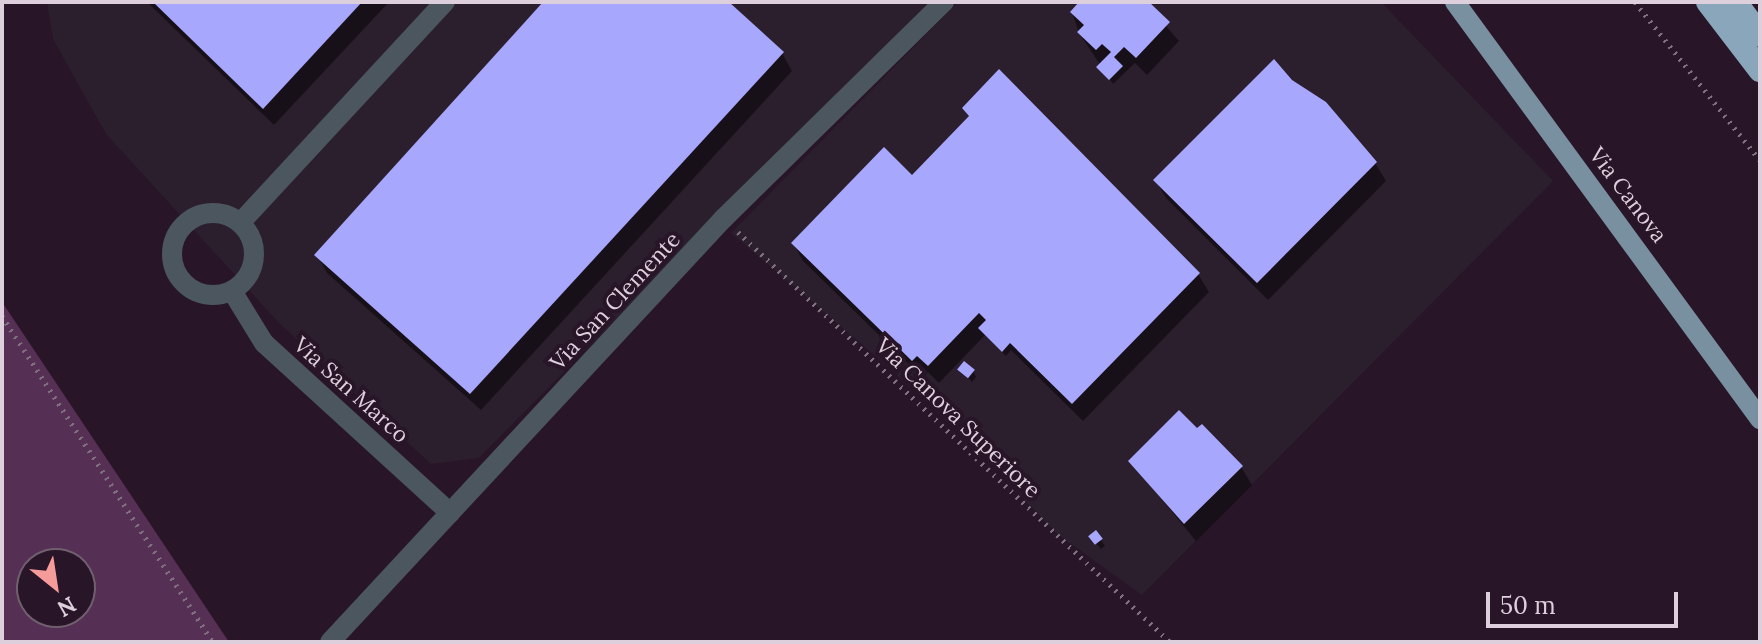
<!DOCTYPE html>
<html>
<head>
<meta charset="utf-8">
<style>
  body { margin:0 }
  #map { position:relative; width:1762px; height:644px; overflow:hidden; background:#281527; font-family:Lora,serif }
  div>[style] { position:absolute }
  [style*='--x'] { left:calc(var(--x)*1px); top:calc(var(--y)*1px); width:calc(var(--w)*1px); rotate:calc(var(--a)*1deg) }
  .industrial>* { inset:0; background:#2b1f2d }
  .green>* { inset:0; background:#563054 }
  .shadow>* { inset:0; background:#0007 }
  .building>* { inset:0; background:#a7a7fe; transform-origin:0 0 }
  .path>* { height:5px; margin-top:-2.5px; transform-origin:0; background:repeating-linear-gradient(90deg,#80707f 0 2px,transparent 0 8px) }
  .minor>* { height:20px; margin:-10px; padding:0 10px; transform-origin:10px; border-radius:10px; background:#4b565e }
  .minor>.ring { margin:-10px; padding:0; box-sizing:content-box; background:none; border:20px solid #4b565e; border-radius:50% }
  .primary>* { height:20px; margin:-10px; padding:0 10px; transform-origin:10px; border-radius:10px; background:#7890a0 }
  .motorway>* { height:24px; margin:-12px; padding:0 12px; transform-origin:12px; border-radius:12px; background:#8aa6ba }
  span { translate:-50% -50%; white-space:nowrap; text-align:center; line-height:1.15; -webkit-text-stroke:8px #281527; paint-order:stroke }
  .street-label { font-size:22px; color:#ddd0dc }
  .frame { position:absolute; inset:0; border:4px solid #ddd0dc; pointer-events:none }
  .north { position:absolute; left:16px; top:548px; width:80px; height:80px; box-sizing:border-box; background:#281527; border:2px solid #70606f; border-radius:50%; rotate:150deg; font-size:22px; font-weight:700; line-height:32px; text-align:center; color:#ddd0dc }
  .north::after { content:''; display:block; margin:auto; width:28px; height:36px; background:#f59b99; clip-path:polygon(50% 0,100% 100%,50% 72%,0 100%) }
  .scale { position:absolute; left:1486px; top:592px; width:192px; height:36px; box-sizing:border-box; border:4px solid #ddd0dc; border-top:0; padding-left:10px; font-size:24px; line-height:28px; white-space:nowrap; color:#ddd0dc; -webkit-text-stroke:6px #281527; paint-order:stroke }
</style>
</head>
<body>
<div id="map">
  <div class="industrial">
    <i style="clip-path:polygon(47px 2px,929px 2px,479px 458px,431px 464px,279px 323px,106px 134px,53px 39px)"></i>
    <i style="clip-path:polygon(958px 2px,1381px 2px,1553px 181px,1142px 595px,1056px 533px,983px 455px,878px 358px,731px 233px)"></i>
  </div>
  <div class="green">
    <i style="clip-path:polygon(evenodd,2px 302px,229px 642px,2px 642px,2px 302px,32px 564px,80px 564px,80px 612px,32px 612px,32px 564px)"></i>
  </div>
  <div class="shadow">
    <i style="clip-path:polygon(147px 2px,389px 2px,274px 125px)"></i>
    <i style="clip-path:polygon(546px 2px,726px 2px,782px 53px,792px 71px,481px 410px,327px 273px,317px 255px)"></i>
    <i style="clip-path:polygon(1082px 2px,1145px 2px,1179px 41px,1147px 75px,1135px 63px,1113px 84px,1079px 33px,1072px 12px)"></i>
    <i style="clip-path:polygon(1290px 82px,1375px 163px,1386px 181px,1268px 300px,1166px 198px,1156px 181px)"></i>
    <i style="clip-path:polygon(964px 109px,1198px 274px,1209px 292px,1083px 421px,1011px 350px,1006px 356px,985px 335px,939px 383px,928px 372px,923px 378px,803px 261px,793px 243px,912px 177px,970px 118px)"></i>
    <i style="clip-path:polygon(960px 369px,973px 371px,976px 377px,972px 382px)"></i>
    <i style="clip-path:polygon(1131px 462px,1241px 467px,1252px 485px,1196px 541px)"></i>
    <i style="clip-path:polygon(1096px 533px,1105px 546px,1101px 549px,1095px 542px)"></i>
  </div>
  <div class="building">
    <i style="clip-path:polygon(153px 2px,362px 2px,263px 109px)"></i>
    <i style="clip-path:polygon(543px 2px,729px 2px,784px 52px,470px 394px,314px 255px)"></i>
    <i style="clip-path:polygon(1079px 2px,1149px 2px,1170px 22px,1136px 58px,1124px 47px,1114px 57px,1123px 66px,1109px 80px,1096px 67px,1111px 52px,1102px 44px,1096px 50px,1077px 32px,1084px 25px,1070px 12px)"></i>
    <i style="clip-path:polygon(1274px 59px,1292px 80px,1326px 102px,1377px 162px,1257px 283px,1153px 180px)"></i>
    <i style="clip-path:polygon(999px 69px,1200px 273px,1072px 404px,1010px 343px,1002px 352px,978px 328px,986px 320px,979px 313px,928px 366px,917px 356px,912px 361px,791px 243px,884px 147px,912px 175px,969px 116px,962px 108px)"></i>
    <i style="left:964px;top:361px;width:14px;height:11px;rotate:39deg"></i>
    <i style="clip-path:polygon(1179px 410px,1197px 428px,1202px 424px,1243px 466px,1184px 524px,1128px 461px)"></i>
    <i style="left:1096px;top:530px;width:11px;height:10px;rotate:52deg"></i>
  </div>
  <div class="path">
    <i style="--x:1635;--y:2;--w:201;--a:51.7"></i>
    <i style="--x:738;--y:232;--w:596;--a:43.5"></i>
    <i style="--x:2;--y:316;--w:388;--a:57.1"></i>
  </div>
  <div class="minor">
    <i class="ring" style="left:172px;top:213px;width:62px;height:62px"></i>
    <i style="--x:241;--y:222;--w:300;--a:-47.2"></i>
    <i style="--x:232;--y:291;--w:61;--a:58.4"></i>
    <i style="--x:264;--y:343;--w:252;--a:42.4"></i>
    <i style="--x:330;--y:642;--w:577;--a:-47.11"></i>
    <i style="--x:723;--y:219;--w:310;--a:-44.5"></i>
  </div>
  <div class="primary">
    <i style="--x:1455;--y:2;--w:517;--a:53.82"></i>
  </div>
  <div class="motorway">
    <i style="--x:1708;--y:2;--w:86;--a:52.6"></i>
    <i style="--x:1735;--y:2;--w:41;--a:52.9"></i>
  </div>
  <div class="street-label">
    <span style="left:1628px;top:195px;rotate:53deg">Via Canova</span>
    <span style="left:615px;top:301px;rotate:-47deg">Via San Clemente</span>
    <span style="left:351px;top:390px;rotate:42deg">Via San Marco</span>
    <span style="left:958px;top:418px;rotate:44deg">Via Canova Superiore</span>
  </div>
  <div class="frame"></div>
  <div class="north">N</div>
  <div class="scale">50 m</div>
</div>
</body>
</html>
